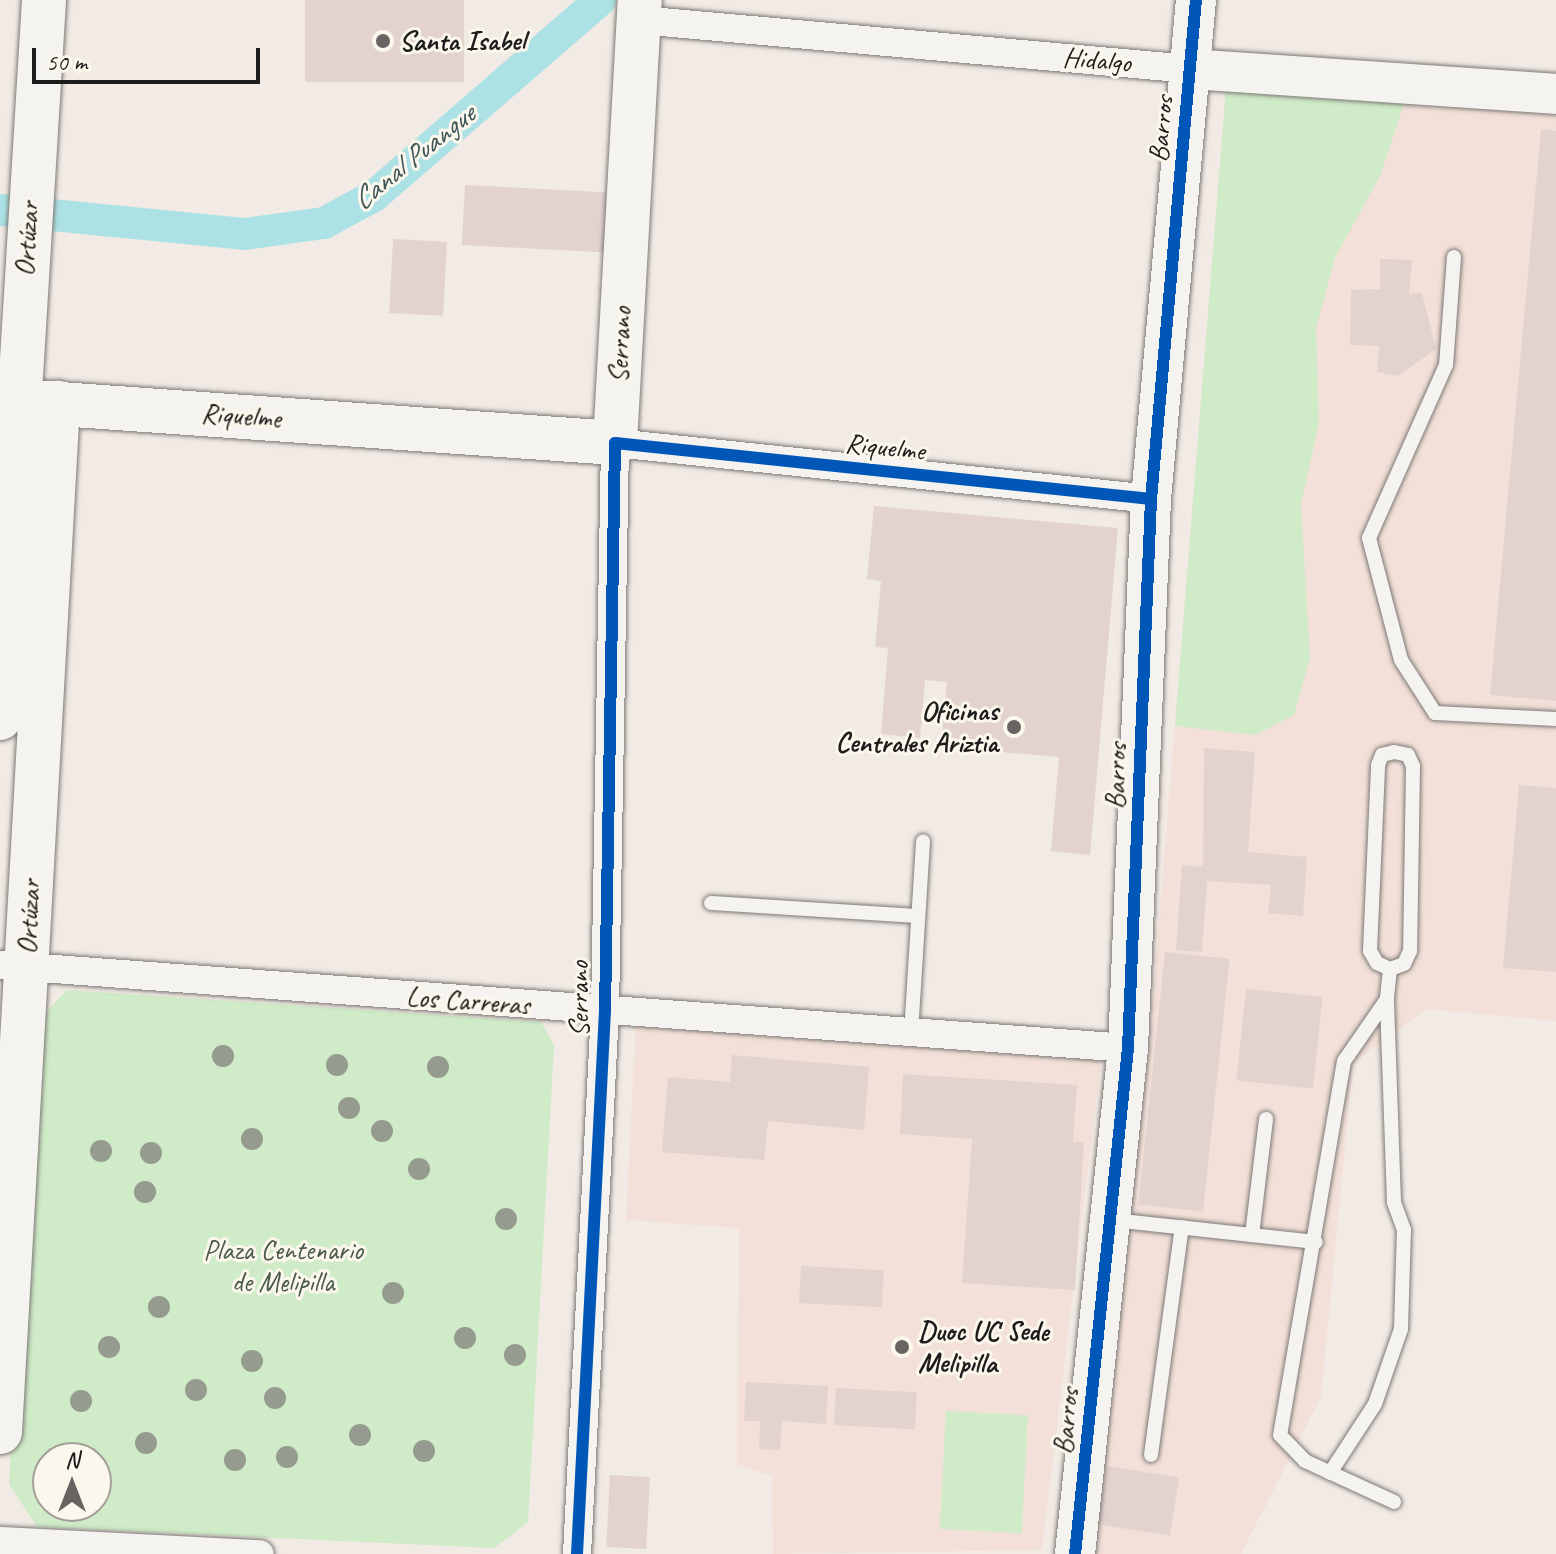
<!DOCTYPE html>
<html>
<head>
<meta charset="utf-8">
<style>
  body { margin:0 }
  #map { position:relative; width:1556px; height:1554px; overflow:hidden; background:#f2eae4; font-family:Caveat,sans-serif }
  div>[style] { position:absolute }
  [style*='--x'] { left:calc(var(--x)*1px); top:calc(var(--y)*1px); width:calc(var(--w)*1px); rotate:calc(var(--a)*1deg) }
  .built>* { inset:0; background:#f3e0d8 }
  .green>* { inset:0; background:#cfebc7; transform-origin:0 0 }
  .canal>* { height:32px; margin:-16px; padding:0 16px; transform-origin:16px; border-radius:16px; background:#ace2e5 }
  .building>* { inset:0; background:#e2d3cf; transform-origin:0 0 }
  .roads { filter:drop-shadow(0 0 2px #7c7976) drop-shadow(0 0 2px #7c7976) }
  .lane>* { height:14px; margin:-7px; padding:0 7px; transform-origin:7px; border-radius:7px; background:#f5f3ef }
  .street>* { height:28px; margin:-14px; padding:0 14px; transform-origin:14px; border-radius:14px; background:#f5f3ef }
  .secondary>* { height:40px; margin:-20px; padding:0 20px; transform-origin:20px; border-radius:20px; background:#f5f3ef }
  .primary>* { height:44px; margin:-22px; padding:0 22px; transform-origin:22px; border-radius:22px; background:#f5f3ef }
  .cycleway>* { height:12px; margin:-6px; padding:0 6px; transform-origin:6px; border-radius:6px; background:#0057b8 }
  .trees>* { width:22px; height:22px; margin:-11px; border-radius:50%; background:#959b8e }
  .dots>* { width:22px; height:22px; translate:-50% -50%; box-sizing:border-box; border:4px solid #fbf7ec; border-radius:50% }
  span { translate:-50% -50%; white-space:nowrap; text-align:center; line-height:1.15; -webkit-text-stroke:6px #fbf7ec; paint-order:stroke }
  .poi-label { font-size:28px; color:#1c1c1c; font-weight:700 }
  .left { translate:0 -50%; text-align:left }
  .right { translate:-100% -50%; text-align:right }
  .street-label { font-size:28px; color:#1c1c1c }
  .park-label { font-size:28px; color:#495a48 }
  .water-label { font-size:30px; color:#3e5658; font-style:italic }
  .north { position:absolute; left:32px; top:1442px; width:80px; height:80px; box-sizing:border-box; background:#fbf7ec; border:2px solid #a29f99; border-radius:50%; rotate:0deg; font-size:22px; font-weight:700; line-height:32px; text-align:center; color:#1c1c1c }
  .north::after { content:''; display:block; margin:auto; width:28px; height:36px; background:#676462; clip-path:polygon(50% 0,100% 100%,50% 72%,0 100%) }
  .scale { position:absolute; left:32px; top:48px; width:228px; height:36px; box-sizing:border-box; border:4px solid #1c1c1c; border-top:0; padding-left:10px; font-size:24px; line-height:28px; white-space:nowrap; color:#1c1c1c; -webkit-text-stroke:6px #fbf7ec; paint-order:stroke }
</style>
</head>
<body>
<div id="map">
  <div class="built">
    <i style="clip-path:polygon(1227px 76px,1556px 99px,1556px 1021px,1427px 1009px,1353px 1063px,1321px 1397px,1241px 1554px,1085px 1554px,1151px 1023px)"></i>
    <i style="clip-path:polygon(636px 1023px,1102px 1051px,1042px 1550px,773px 1554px,772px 1475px,737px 1466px,739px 1228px,626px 1220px)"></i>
  </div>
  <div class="green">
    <i style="clip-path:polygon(1227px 76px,1410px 86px,1380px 176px,1335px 258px,1316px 328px,1319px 423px,1301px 504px,1310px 658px,1294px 715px,1255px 735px,1175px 726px)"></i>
    <i style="clip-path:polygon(evenodd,67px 990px,541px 1022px,554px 1045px,528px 1522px,494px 1548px,37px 1527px,9px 1484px,38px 1020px,67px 990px,48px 1458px,96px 1458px,96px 1506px,48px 1506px,48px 1458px)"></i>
    <i style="left:946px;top:1411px;width:82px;height:118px;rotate:3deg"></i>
  </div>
  <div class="canal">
    <i style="--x:0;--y:210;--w:245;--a:5.6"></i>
    <i style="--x:244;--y:234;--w:81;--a:-7.8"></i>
    <i style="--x:324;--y:223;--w:57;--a:-28.4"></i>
    <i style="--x:374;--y:196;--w:299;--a:-40.9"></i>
  </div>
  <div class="building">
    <i style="left:305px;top:0;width:159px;height:82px"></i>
    <i style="clip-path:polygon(1541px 129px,1556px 131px,1556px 701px,1490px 695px)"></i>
    <i style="left:465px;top:185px;width:149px;height:60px;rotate:3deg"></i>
    <i style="left:393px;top:239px;width:54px;height:74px;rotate:3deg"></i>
    <i style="clip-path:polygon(1380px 259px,1412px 260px,1409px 294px,1422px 293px,1436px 349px,1398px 376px,1377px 372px,1379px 346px,1350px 345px,1351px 290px,1380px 289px)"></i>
    <i style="clip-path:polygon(874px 506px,1118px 528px,1090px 855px,1051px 851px,1059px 757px,941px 747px,947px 682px,925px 680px,920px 738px,881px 734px,888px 648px,875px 647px,881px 581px,867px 579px)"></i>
    <i style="clip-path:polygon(1204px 748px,1255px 752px,1248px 852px,1307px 857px,1303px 916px,1268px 913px,1271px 885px,1207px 881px,1202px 952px,1176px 950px,1182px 865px,1203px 867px)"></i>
    <i style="clip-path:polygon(1519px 785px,1556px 788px,1556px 972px,1503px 968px)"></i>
    <i style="left:1165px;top:952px;width:65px;height:254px;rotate:6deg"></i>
    <i style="left:1246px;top:989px;width:77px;height:92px;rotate:6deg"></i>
    <i style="clip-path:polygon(732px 1055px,869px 1067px,864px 1130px,768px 1121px,764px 1160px,662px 1152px,668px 1077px,730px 1082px)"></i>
    <i style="clip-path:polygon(903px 1074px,1077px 1085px,1073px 1142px,1084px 1142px,1075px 1290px,962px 1283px,972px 1139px,900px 1134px)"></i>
    <i style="left:801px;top:1266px;width:83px;height:37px;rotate:3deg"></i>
    <i style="clip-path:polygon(746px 1382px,828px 1386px,826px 1424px,782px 1421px,780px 1450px,759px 1449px,760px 1421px,744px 1421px)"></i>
    <i style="left:836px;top:1388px;width:81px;height:37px;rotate:3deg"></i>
    <i style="left:1107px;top:1466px;width:73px;height:59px;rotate:9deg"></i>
    <i style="left:610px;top:1475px;width:40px;height:72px;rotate:3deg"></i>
  </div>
  <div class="roads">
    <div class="lane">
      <i style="--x:1454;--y:257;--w:108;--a:94.2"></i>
      <i style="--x:1446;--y:365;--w:189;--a:114"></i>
      <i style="--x:1369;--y:538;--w:126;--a:75.3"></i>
      <i style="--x:1401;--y:660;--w:63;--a:57.3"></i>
      <i style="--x:1435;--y:713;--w:121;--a:2.8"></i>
      <i style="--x:1394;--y:752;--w:14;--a:12"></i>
      <i style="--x:1408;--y:755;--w:12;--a:66"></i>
      <i style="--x:1413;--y:766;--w:185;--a:90.9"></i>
      <i style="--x:1410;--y:951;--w:14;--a:115"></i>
      <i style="--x:1404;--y:964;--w:15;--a:160"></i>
      <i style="--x:1390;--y:969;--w:14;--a:-155"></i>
      <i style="--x:1377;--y:963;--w:14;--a:-120"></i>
      <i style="--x:1370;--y:951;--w:186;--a:-87.5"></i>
      <i style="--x:1378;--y:765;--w:11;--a:-68"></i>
      <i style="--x:1382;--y:755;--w:12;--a:-14"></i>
      <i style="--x:711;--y:903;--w:207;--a:3.6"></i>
      <i style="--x:1390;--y:969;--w:30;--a:96"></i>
      <i style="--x:1387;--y:999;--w:75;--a:124.7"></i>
      <i style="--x:1344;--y:1061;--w:379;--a:99.7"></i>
      <i style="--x:1280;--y:1435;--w:36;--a:46"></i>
      <i style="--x:1305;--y:1461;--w:98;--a:24.7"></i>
      <i style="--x:911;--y:1033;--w:192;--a:-86.4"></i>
      <i style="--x:1113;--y:1220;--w:204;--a:6.2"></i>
      <i style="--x:1252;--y:1235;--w:117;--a:-83.1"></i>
      <i style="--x:1151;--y:1455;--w:230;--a:-82.3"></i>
      <i style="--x:1330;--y:1473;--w:82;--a:-56.9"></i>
      <i style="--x:1375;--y:1404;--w:79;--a:-70.9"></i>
      <i style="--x:1401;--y:1329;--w:99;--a:-88.3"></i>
      <i style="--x:1404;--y:1230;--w:30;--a:-110"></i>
      <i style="--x:1394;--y:1202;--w:202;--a:-92"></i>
    </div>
    <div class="street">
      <i style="--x:639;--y:20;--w:553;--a:5.08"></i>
      <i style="--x:0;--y:965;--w:1131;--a:4.21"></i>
      <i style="--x:0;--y:1541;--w:260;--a:2.9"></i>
      <i style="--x:577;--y:1554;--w:544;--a:-87.05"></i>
      <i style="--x:605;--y:1011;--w:568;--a:-88.99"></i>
      <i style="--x:615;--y:443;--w:539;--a:5.96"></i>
    </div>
    <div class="secondary">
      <i style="--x:1190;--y:69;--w:367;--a:3.9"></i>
      <i style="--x:1075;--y:1554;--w:509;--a:-84.02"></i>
      <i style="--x:1128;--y:1048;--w:549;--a:-87.6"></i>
      <i style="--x:1151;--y:499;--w:501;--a:-84.85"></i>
    </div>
    <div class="primary">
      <i style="--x:17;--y:401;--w:599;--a:4.02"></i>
      <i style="--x:615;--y:443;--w:444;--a:-86.8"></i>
      <i style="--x:0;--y:718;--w:719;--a:-86.49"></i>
      <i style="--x:0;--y:1432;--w:1031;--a:-86.77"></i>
    </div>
  </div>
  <div class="cycleway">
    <i style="--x:577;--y:1554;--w:544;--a:-87.05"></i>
    <i style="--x:605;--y:1011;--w:568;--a:-88.99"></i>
    <i style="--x:615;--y:443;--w:539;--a:5.96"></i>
    <i style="--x:1075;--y:1554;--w:509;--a:-84.02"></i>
    <i style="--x:1128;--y:1048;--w:549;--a:-87.6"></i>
    <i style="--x:1151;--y:499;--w:501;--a:-84.85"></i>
  </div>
  <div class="trees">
    <i style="left:223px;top:1056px"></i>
    <i style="left:337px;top:1065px"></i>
    <i style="left:438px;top:1067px"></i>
    <i style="left:349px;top:1108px"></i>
    <i style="left:382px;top:1131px"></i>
    <i style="left:252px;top:1139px"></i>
    <i style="left:101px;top:1151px"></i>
    <i style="left:151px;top:1153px"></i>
    <i style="left:419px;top:1169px"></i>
    <i style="left:145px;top:1192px"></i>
    <i style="left:506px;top:1219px"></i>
    <i style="left:393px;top:1293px"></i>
    <i style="left:159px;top:1307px"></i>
    <i style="left:465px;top:1338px"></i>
    <i style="left:109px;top:1347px"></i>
    <i style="left:515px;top:1355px"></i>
    <i style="left:252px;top:1361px"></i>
    <i style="left:196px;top:1390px"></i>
    <i style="left:275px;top:1398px"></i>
    <i style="left:81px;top:1401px"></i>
    <i style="left:360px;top:1435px"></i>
    <i style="left:146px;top:1443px"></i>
    <i style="left:424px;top:1451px"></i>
    <i style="left:287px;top:1457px"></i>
    <i style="left:235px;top:1460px"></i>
  </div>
  <div class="dots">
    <i style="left:383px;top:41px;background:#676462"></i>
    <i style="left:1014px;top:727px;background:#676462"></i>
    <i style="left:902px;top:1347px;background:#676462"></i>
  </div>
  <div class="poi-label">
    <span class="left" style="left:399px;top:41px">Santa Isabel</span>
    <span class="right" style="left:998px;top:727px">Oficinas<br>Centrales Ariztia</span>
    <span class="left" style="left:918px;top:1347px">Duoc UC Sede<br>Melipilla</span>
  </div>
  <div class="street-label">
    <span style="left:1097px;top:60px;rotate:5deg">Hidalgo</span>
    <span style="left:1161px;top:129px;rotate:-85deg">Barros</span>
    <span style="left:27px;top:239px;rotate:-86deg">Ortúzar</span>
    <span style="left:620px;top:345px;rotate:-87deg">Serrano</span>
    <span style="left:241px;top:416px;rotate:4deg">Riquelme</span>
    <span style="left:885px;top:447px;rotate:6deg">Riquelme</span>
    <span style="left:1116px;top:776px;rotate:-88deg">Barros</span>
    <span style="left:29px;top:917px;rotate:-87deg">Ortúzar</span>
    <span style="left:579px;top:999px;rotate:-90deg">Serrano</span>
    <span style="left:468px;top:1001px;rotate:4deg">Los Carreras</span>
    <span style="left:1066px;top:1421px;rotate:-84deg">Barros</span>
  </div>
  <div class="park-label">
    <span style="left:283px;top:1266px">Plaza Centenario<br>de Melipilla</span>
  </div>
  <div class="water-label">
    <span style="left:413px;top:157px;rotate:-39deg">Canal Puangue</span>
  </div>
  <div class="north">N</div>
  <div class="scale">50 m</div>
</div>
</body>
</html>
